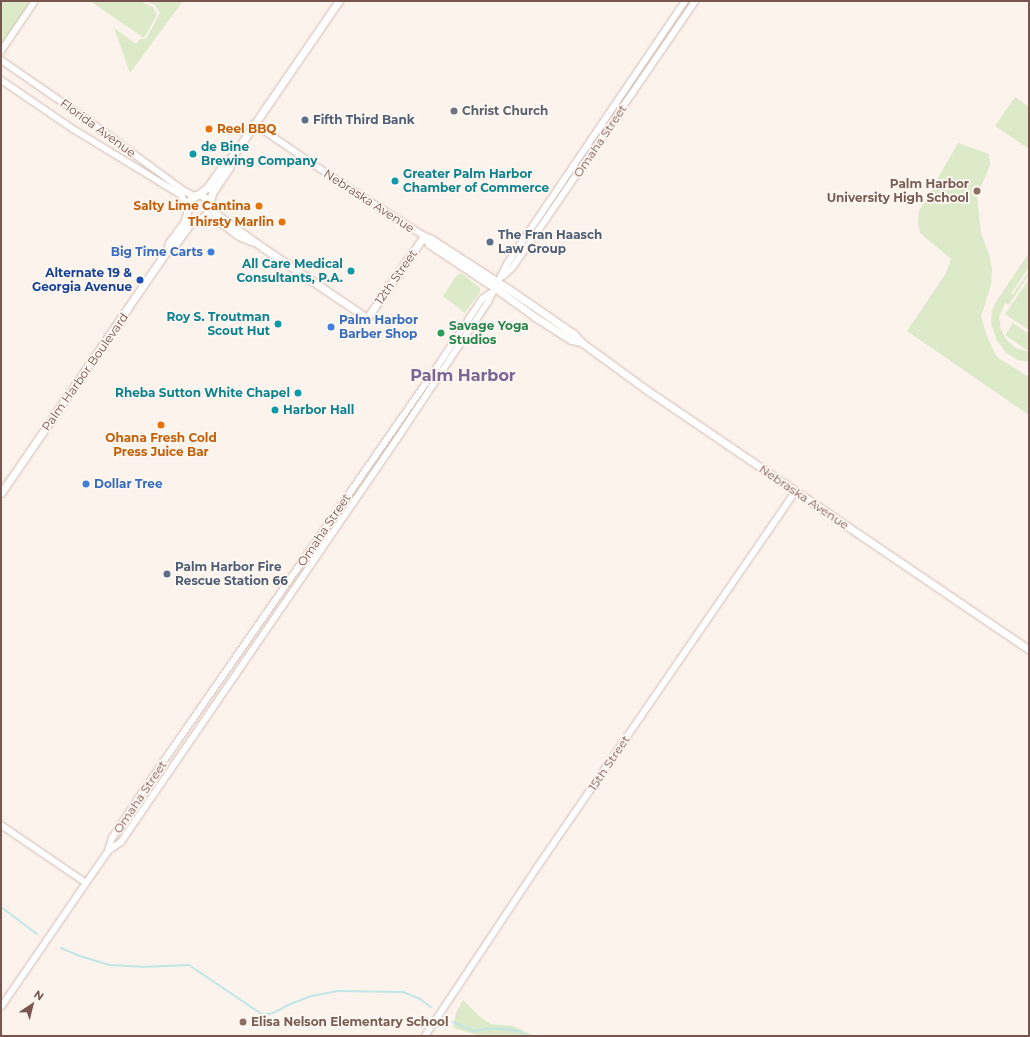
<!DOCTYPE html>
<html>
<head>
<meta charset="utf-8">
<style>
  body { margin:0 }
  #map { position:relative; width:1030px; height:1037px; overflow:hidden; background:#fcf3ec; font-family:Montserrat,sans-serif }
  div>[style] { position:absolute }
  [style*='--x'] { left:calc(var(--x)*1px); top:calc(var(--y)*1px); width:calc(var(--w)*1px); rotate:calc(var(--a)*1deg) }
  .green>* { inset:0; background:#ddeac9 }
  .stream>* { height:2px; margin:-1px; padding:0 1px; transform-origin:1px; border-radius:1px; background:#c0e6e5 }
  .roads { filter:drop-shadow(0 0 1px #d2bbb3) drop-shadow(0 0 1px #d2bbb3) }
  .tertiary>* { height:6px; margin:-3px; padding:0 3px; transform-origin:3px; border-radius:3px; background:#fff }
  .secondary>* { height:7px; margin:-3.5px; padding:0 3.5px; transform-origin:3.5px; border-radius:3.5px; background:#fff }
  .dots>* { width:11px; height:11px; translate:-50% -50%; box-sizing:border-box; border:2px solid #fff7f2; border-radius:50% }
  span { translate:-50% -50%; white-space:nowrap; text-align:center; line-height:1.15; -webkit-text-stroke:3.5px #fff7f2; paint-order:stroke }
  .worship-label { font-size:12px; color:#5b616d; font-weight:700 }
  .left { translate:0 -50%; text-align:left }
  .service-label { font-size:12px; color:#4e5e75; font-weight:700 }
  .street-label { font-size:12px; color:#78554e }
  .food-label { font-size:12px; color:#c56008; font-weight:700 }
  .right { translate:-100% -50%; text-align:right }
  .culture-label { font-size:12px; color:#0d838f; font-weight:700 }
  .education-label { font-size:12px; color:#785e54; font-weight:700 }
  .shop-label { font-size:12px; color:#366cbe; font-weight:700 }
  .transit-label { font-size:12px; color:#164399; font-weight:700 }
  .leisure-label { font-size:12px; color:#27864d; font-weight:700 }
  .district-label { font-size:16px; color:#7b6693; font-weight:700 }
  .frame { position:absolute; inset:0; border:2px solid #78554e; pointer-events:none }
  .north { position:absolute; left:12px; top:985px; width:40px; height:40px; -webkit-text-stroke:3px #fff7f2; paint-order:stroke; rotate:35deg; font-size:11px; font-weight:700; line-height:16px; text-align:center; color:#78554e }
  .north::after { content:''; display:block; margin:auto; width:14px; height:18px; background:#78554e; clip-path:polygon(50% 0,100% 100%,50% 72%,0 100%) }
</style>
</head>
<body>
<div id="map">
  <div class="green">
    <i style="clip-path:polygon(1px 1px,32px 1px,1px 47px)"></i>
    <i style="clip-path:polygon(90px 1px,140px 1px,153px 7px,157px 15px,144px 38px)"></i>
    <i style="clip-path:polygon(145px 1px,183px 1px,130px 73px,114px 28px,136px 44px,140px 39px,146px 39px,160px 13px,155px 5px)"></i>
    <i style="clip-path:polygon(1015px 97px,1029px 107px,1029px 149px,995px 126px)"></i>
    <i style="clip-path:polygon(958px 143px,989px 154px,990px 165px,977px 196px,981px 233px,989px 254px,992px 269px,991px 285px,981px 317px,988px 339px,997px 357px,1029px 377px,1029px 415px,907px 331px,946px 273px,951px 259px,920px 233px,918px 224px,919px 211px)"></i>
    <i style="clip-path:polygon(1029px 253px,1029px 267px,1011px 294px,1013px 294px,1029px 271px,1029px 274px,1009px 305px,1005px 303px,999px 317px,1001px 330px,1006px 339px,1016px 348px,1029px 352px,1029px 362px,1018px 360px,1006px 353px,996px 339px,991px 323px,992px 311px,997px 300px)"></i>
    <i style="clip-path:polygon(461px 273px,480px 288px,480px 292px,465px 313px,443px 296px,456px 276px)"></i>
    <i style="clip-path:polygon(1029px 279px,1029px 330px,1005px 314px)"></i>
    <i style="clip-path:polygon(1013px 323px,1029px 334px,1028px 351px,1005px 335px)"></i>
    <i style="clip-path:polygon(463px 1000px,480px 1017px,491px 1024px,513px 1026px,535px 1036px,481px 1036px,453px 1028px,456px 1013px)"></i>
  </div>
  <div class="stream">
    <i style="--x:1;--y:907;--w:45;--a:36.9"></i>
    <i style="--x:61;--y:948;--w:21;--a:23"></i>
    <i style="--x:80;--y:956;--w:30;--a:17"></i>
    <i style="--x:109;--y:965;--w:33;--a:3"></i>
    <i style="--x:142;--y:967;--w:47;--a:-2.4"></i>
    <i style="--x:189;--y:965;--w:89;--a:34"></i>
    <i style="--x:263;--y:1015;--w:10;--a:-11"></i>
    <i style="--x:273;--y:1013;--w:17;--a:-28"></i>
    <i style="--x:288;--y:1005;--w:26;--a:-21"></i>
    <i style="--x:312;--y:996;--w:25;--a:-11"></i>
    <i style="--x:337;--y:991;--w:66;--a:0.9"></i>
    <i style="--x:403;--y:992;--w:18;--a:22"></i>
    <i style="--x:420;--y:999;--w:14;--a:36"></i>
    <i style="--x:453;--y:1022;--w:22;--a:24"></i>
    <i style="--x:473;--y:1031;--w:21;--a:-8"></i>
    <i style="--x:494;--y:1028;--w:25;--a:7"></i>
    <i style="--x:519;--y:1031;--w:9;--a:32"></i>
  </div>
  <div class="roads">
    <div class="tertiary">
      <i style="--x:1;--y:51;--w:60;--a:-55.8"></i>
      <i style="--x:1;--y:60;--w:98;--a:34.7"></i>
      <i style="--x:82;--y:116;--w:127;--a:36.3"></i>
      <i style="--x:184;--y:191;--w:11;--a:27"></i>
      <i style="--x:1;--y:80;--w:87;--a:34.2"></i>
      <i style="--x:73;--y:129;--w:127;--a:31.4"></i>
      <i style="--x:181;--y:195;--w:13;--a:61"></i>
      <i style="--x:254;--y:124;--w:109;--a:34.1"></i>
      <i style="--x:344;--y:185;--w:95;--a:32.5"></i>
      <i style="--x:503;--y:276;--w:12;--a:-42"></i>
      <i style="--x:512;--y:268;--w:60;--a:-55.2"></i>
      <i style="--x:546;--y:219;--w:264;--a:-55.6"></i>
      <i style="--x:1;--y:825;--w:103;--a:34.3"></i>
      <i style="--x:108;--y:851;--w:16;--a:-35"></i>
      <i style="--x:121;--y:842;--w:488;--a:-55.6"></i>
      <i style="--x:397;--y:439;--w:164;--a:-56.4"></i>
      <i style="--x:488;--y:302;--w:42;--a:-63.4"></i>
      <i style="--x:507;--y:264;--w:318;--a:-55.9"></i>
      <i style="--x:1;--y:1007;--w:150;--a:-55.6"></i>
      <i style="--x:86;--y:883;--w:39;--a:-55"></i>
      <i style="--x:108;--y:851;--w:14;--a:-73"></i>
      <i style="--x:112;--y:838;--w:56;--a:-56.6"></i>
      <i style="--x:143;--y:791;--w:516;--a:-55.26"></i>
      <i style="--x:437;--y:367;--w:82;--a:-56.5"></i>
      <i style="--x:482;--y:299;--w:11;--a:-34"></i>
      <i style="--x:425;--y:1036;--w:204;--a:-56.4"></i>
      <i style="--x:538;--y:866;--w:455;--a:-55.5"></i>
    </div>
    <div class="secondary">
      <i style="--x:210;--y:203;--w:10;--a:-79"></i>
      <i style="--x:212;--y:193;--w:32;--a:-56"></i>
      <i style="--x:230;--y:166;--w:9;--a:-77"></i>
      <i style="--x:210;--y:206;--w:9;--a:54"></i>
      <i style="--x:215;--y:213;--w:58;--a:35.9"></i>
      <i style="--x:262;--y:247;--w:127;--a:34.1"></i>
      <i style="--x:367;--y:318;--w:100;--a:-55.2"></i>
      <i style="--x:204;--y:217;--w:13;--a:13"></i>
      <i style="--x:217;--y:220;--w:27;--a:36"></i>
      <i style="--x:239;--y:236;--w:15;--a:23"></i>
      <i style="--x:424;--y:236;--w:8;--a:23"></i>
      <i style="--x:431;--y:239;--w:90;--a:32.8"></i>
      <i style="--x:507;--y:288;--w:81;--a:34.5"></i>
      <i style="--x:574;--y:334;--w:11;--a:49"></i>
      <i style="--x:581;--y:342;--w:78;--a:36.1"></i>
      <i style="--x:644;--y:388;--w:466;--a:34.2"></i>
      <i style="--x:424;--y:236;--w:9;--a:58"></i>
      <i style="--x:429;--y:244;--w:79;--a:33.7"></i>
      <i style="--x:495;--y:288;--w:49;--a:35.9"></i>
      <i style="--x:535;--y:317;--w:43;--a:32.6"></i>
      <i style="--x:571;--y:340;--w:10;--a:11"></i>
      <i style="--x:167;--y:251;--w:9;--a:-36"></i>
      <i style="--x:174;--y:246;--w:27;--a:-54"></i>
      <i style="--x:190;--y:224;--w:16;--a:-27"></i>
      <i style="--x:204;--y:217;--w:8;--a:-50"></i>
      <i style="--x:209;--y:211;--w:5;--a:-79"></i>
      <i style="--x:210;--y:206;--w:8;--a:-113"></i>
      <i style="--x:207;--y:199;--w:7;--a:-146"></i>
      <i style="--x:201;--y:195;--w:5;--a:180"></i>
      <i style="--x:1;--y:493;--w:293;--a:-55.6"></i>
      <i style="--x:167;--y:251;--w:8;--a:-76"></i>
      <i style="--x:169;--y:243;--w:27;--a:-54"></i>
      <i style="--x:185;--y:221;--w:22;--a:-77"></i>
      <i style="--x:190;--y:200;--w:21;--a:-35"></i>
      <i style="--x:207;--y:188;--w:32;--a:-55"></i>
      <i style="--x:225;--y:162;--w:9;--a:-36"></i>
      <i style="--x:232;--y:157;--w:189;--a:-55.6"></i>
    </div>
  </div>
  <div class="dots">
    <i style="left:454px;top:111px;background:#6b7280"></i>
    <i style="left:305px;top:120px;background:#5c6f8a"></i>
    <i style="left:209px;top:129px;background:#e8710a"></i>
    <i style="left:193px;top:154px;background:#0f9aa8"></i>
    <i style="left:395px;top:181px;background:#0f9aa8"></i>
    <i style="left:977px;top:191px;background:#8d6e63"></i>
    <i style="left:259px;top:206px;background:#e8710a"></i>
    <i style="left:282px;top:222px;background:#e8710a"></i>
    <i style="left:490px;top:242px;background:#5c6f8a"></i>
    <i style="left:211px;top:252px;background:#3f7fe0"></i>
    <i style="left:351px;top:271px;background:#0f9aa8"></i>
    <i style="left:140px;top:280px;background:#1a4fb4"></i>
    <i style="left:278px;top:324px;background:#0f9aa8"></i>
    <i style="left:331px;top:327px;background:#3f7fe0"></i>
    <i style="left:441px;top:333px;background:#2e9e5b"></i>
    <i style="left:298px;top:393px;background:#0f9aa8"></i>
    <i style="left:275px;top:410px;background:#0f9aa8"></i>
    <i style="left:161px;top:425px;background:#e8710a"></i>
    <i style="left:86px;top:484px;background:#3f7fe0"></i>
    <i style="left:167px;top:574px;background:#5c6f8a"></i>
    <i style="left:243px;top:1022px;background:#8d6e63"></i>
  </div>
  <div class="worship-label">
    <span class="left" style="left:462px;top:111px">Christ Church</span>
  </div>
  <div class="service-label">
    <span class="left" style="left:313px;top:120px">Fifth Third Bank</span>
    <span class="left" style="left:498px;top:242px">The Fran Haasch<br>Law Group</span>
    <span class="left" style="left:175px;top:574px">Palm Harbor Fire<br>Rescue Station 66</span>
  </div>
  <div class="street-label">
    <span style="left:98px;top:128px;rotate:36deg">Florida Avenue</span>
    <span style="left:600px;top:141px;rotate:-56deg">Omaha Street</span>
    <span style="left:369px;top:201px;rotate:33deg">Nebraska Avenue</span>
    <span style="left:396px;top:277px;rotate:-55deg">12th Street</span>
    <span style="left:85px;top:372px;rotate:-55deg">Palm Harbor Boulevard</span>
    <span style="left:804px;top:497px;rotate:34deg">Nebraska Avenue</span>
    <span style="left:324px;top:530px;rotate:-56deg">Omaha Street</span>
    <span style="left:609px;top:763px;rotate:-56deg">15th Street</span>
    <span style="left:140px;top:797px;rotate:-56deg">Omaha Street</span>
  </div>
  <div class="food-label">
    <span class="left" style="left:217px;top:129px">Reel BBQ</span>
    <span class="right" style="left:251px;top:206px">Salty Lime Cantina</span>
    <span class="right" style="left:274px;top:222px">Thirsty Marlin</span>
    <span style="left:161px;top:445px">Ohana Fresh Cold<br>Press Juice Bar</span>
  </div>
  <div class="culture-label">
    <span class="left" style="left:201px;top:154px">de Bine<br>Brewing Company</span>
    <span class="left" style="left:403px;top:181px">Greater Palm Harbor<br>Chamber of Commerce</span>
    <span class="right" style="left:343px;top:271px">All Care Medical<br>Consultants, P.A.</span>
    <span class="right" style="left:270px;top:324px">Roy S. Troutman<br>Scout Hut</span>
    <span class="right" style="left:290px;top:393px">Rheba Sutton White Chapel</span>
    <span class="left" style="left:283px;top:410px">Harbor Hall</span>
  </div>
  <div class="education-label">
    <span class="right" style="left:969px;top:191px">Palm Harbor<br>University High School</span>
    <span class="left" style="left:251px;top:1022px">Elisa Nelson Elementary School</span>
  </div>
  <div class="shop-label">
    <span class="right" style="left:203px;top:252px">Big Time Carts</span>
    <span class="left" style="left:339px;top:327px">Palm Harbor<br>Barber Shop</span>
    <span class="left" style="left:94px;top:484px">Dollar Tree</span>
  </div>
  <div class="transit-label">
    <span class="right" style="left:132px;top:280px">Alternate 19 &amp;<br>Georgia Avenue</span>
  </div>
  <div class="leisure-label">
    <span class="left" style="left:449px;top:333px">Savage Yoga<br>Studios</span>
  </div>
  <div class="district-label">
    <span style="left:463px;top:376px">Palm Harbor</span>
  </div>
  <div class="frame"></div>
  <div class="north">N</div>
</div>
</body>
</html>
